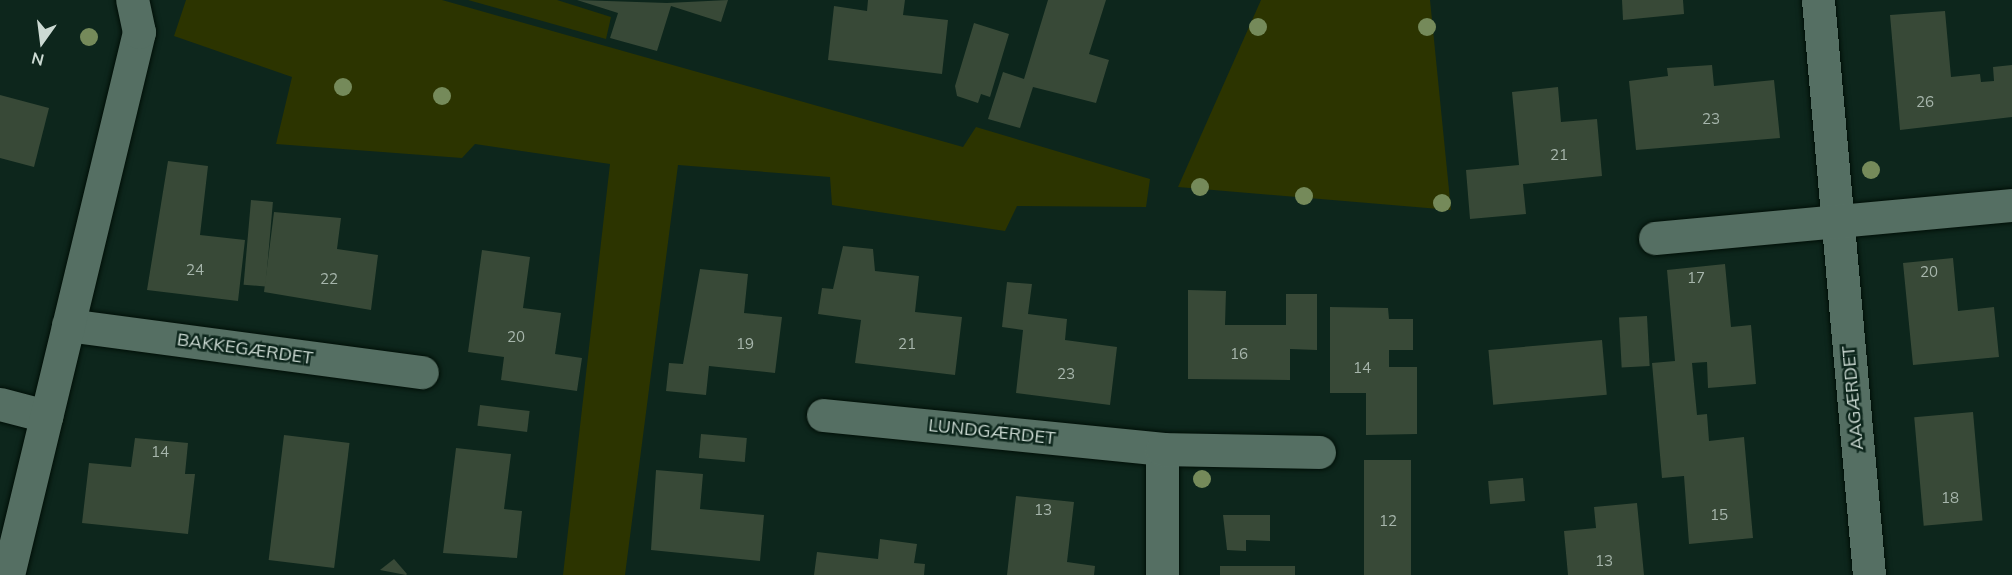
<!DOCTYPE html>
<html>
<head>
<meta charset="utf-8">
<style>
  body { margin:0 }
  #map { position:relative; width:2012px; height:575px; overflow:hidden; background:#0d261c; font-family:Mulish,sans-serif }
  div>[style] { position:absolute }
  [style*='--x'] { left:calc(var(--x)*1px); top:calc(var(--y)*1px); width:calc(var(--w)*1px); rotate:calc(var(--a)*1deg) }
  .green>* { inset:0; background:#2c3400 }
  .building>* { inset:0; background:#384937; transform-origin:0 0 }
  .roads { filter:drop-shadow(0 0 2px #000f07) drop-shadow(0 0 2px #000f07) }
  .minor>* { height:33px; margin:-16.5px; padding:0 16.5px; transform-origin:16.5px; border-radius:16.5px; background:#556f63 }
  .trees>* { width:18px; height:18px; margin:-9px; border-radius:50%; background:#758a5a }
  span { translate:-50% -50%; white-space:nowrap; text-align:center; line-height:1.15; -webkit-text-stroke:5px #0d261c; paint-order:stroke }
  .number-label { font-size:15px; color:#a7b6ac }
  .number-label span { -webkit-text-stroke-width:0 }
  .street-label { font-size:18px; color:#ccdad3 }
  .north { position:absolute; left:12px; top:12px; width:60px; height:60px; -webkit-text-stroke:4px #0d261c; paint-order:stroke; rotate:194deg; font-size:16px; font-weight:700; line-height:24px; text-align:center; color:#ccdad3 }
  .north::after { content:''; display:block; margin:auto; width:21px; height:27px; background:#ccdad3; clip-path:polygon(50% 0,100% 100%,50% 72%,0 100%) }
</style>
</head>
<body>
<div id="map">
  <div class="green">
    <i style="clip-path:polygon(186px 0,442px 0,963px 147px,976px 127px,1150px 179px,1146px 207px,1017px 206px,1005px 231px,832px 205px,830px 177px,678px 165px,625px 575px,563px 575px,610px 164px,475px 144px,462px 158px,276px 144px,292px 77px,174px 36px)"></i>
    <i style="clip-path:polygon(468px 0,557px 0,611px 17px,606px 39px)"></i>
    <i style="clip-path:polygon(1261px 0,1430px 0,1451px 210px,1178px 187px)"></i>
  </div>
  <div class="building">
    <i style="clip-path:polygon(577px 0,667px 3px,728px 0,721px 22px,671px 6px,657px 51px,610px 38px,618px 13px)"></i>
    <i style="clip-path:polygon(868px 0,905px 0,903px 15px,948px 20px,942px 74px,828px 60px,834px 6px,867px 11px)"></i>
    <i style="clip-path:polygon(1048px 0,1106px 0,1089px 54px,1109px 60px,1096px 103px,1033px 87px,1020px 128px,988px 119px,1003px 72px,1024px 79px)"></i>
    <i style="clip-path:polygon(1622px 0,1683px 0,1684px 14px,1623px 20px)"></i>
    <i style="clip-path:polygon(1945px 11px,1951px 77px,1980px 74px,1981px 82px,1994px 81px,1993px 67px,2012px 65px,2012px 117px,1900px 130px,1890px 15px)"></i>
    <i style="clip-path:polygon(974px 23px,1009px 34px,990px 97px,981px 94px,978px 103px,957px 96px,955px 86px)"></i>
    <i style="clip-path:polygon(1712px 65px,1714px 86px,1774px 80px,1780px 138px,1636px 150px,1629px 81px,1668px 76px,1667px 68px)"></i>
    <i style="clip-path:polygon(1558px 87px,1561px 122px,1597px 119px,1602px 176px,1523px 184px,1526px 214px,1470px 219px,1466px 170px,1519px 165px,1512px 92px)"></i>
    <i style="clip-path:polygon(0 95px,49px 108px,34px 167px,0 158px)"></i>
    <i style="clip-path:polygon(168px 161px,208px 166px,200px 235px,245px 240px,238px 301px,147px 290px)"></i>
    <i style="left:251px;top:200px;width:22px;height:85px;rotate:5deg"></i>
    <i style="clip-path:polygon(274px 212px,341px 218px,337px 249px,378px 255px,371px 310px,264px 292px)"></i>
    <i style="clip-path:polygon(843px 246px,873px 249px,875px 271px,919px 276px,915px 312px,962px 317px,955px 375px,855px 363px,861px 320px,818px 314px,822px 288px,833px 289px)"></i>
    <i style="clip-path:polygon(482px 250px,530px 257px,523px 308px,561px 313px,555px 354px,582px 358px,577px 391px,501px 380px,504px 357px,468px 352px)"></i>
    <i style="clip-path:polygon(1953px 258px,1958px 311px,1994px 307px,1999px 357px,1913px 365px,1903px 263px)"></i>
    <i style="clip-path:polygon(1725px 264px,1731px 327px,1751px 325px,1756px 384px,1708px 388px,1707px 362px,1692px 363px,1697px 415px,1707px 414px,1709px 441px,1744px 437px,1753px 538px,1689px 544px,1684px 476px,1662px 478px,1652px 363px,1675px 361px,1667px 270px)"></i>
    <i style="clip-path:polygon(700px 269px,748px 274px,744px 313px,782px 317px,775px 373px,709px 366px,706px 395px,666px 391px,669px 363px,683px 364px)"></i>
    <i style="clip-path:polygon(1007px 282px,1032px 284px,1028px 314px,1067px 319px,1065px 340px,1117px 347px,1110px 405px,1016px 393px,1023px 330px,1002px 327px)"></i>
    <i style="clip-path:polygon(1188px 290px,1226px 291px,1225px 325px,1286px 325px,1286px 294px,1317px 294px,1317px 350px,1290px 349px,1290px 380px,1188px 379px)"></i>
    <i style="clip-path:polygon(1330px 307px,1388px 308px,1389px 319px,1413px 319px,1413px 350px,1389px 350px,1389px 367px,1417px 367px,1417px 434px,1366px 435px,1366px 393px,1330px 393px)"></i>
    <i style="left:1647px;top:316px;width:50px;height:28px;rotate:87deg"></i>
    <i style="left:1602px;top:340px;width:55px;height:114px;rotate:85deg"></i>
    <i style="left:480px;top:405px;width:50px;height:21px;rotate:7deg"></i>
    <i style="left:1973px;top:412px;width:109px;height:59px;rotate:85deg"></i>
    <i style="left:701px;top:434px;width:46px;height:24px;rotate:5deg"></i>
    <i style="left:284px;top:435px;width:66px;height:126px;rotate:7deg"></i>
    <i style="clip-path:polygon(135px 438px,188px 443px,185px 474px,195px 474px,188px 534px,82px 523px,89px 463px,131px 467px)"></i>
    <i style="clip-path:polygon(456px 448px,511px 454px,504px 509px,522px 511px,517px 558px,443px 553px)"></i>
    <i style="left:1364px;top:460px;width:47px;height:115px"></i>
    <i style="clip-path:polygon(656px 470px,703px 474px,700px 509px,764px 515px,760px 561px,651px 550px)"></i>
    <i style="left:1523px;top:478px;width:23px;height:35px;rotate:85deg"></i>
    <i style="clip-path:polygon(1016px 496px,1074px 502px,1067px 562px,1095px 566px,1094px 575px,1007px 575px)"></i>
    <i style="clip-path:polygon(1637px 503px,1644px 575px,1568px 575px,1564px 531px,1596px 528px,1594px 507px)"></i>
    <i style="clip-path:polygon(1223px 515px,1270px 515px,1270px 541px,1246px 540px,1246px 551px,1227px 550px)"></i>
    <i style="clip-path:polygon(880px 539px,917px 544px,914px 563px,925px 564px,924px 575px,814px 575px,817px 552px,878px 559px)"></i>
    <i style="clip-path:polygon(394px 559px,407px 574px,406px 575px,380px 570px)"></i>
    <i style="left:1220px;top:566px;width:75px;height:9px"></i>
  </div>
  <div class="roads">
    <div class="minor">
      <i style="--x:1818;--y:0;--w:577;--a:84.93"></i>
      <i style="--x:1655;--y:238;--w:359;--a:-5.3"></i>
      <i style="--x:68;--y:325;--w:357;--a:7.6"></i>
      <i style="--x:0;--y:404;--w:48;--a:14.6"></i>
      <i style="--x:823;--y:415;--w:341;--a:5.7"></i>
      <i style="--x:8;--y:575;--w:559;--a:-76.44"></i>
      <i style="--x:139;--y:32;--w:33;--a:-102"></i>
      <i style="--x:1162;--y:575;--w:126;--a:-90"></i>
      <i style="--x:1162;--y:449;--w:157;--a:1.1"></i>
    </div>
  </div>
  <div class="trees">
    <i style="left:1258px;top:27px"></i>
    <i style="left:1427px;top:27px"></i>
    <i style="left:89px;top:37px"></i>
    <i style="left:343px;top:87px"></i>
    <i style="left:442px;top:96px"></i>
    <i style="left:1871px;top:170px"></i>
    <i style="left:1200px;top:187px"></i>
    <i style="left:1304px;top:196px"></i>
    <i style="left:1442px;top:203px"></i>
    <i style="left:1202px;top:479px"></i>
  </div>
  <div class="number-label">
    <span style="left:1925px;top:102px">26</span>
    <span style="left:1711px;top:119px">23</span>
    <span style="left:1559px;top:155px">21</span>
    <span style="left:195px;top:270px">24</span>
    <span style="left:1929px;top:272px">20</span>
    <span style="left:1696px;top:278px">17</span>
    <span style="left:329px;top:279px">22</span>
    <span style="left:516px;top:337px">20</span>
    <span style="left:745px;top:344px">19</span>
    <span style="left:907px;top:344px">21</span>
    <span style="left:1239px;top:354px">16</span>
    <span style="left:1362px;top:368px">14</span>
    <span style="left:1066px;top:374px">23</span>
    <span style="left:160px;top:452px">14</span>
    <span style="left:1950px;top:498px">18</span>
    <span style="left:1043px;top:510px">13</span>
    <span style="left:1719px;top:515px">15</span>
    <span style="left:1388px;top:521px">12</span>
    <span style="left:1604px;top:561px">13</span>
  </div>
  <div class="street-label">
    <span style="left:245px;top:349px;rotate:8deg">BAKKEGÆRDET</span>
    <span style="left:1853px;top:398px;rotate:-95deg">AAGÆRDET</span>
    <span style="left:992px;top:432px;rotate:6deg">LUNDGÆRDET</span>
  </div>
  <div class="north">N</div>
</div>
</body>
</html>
